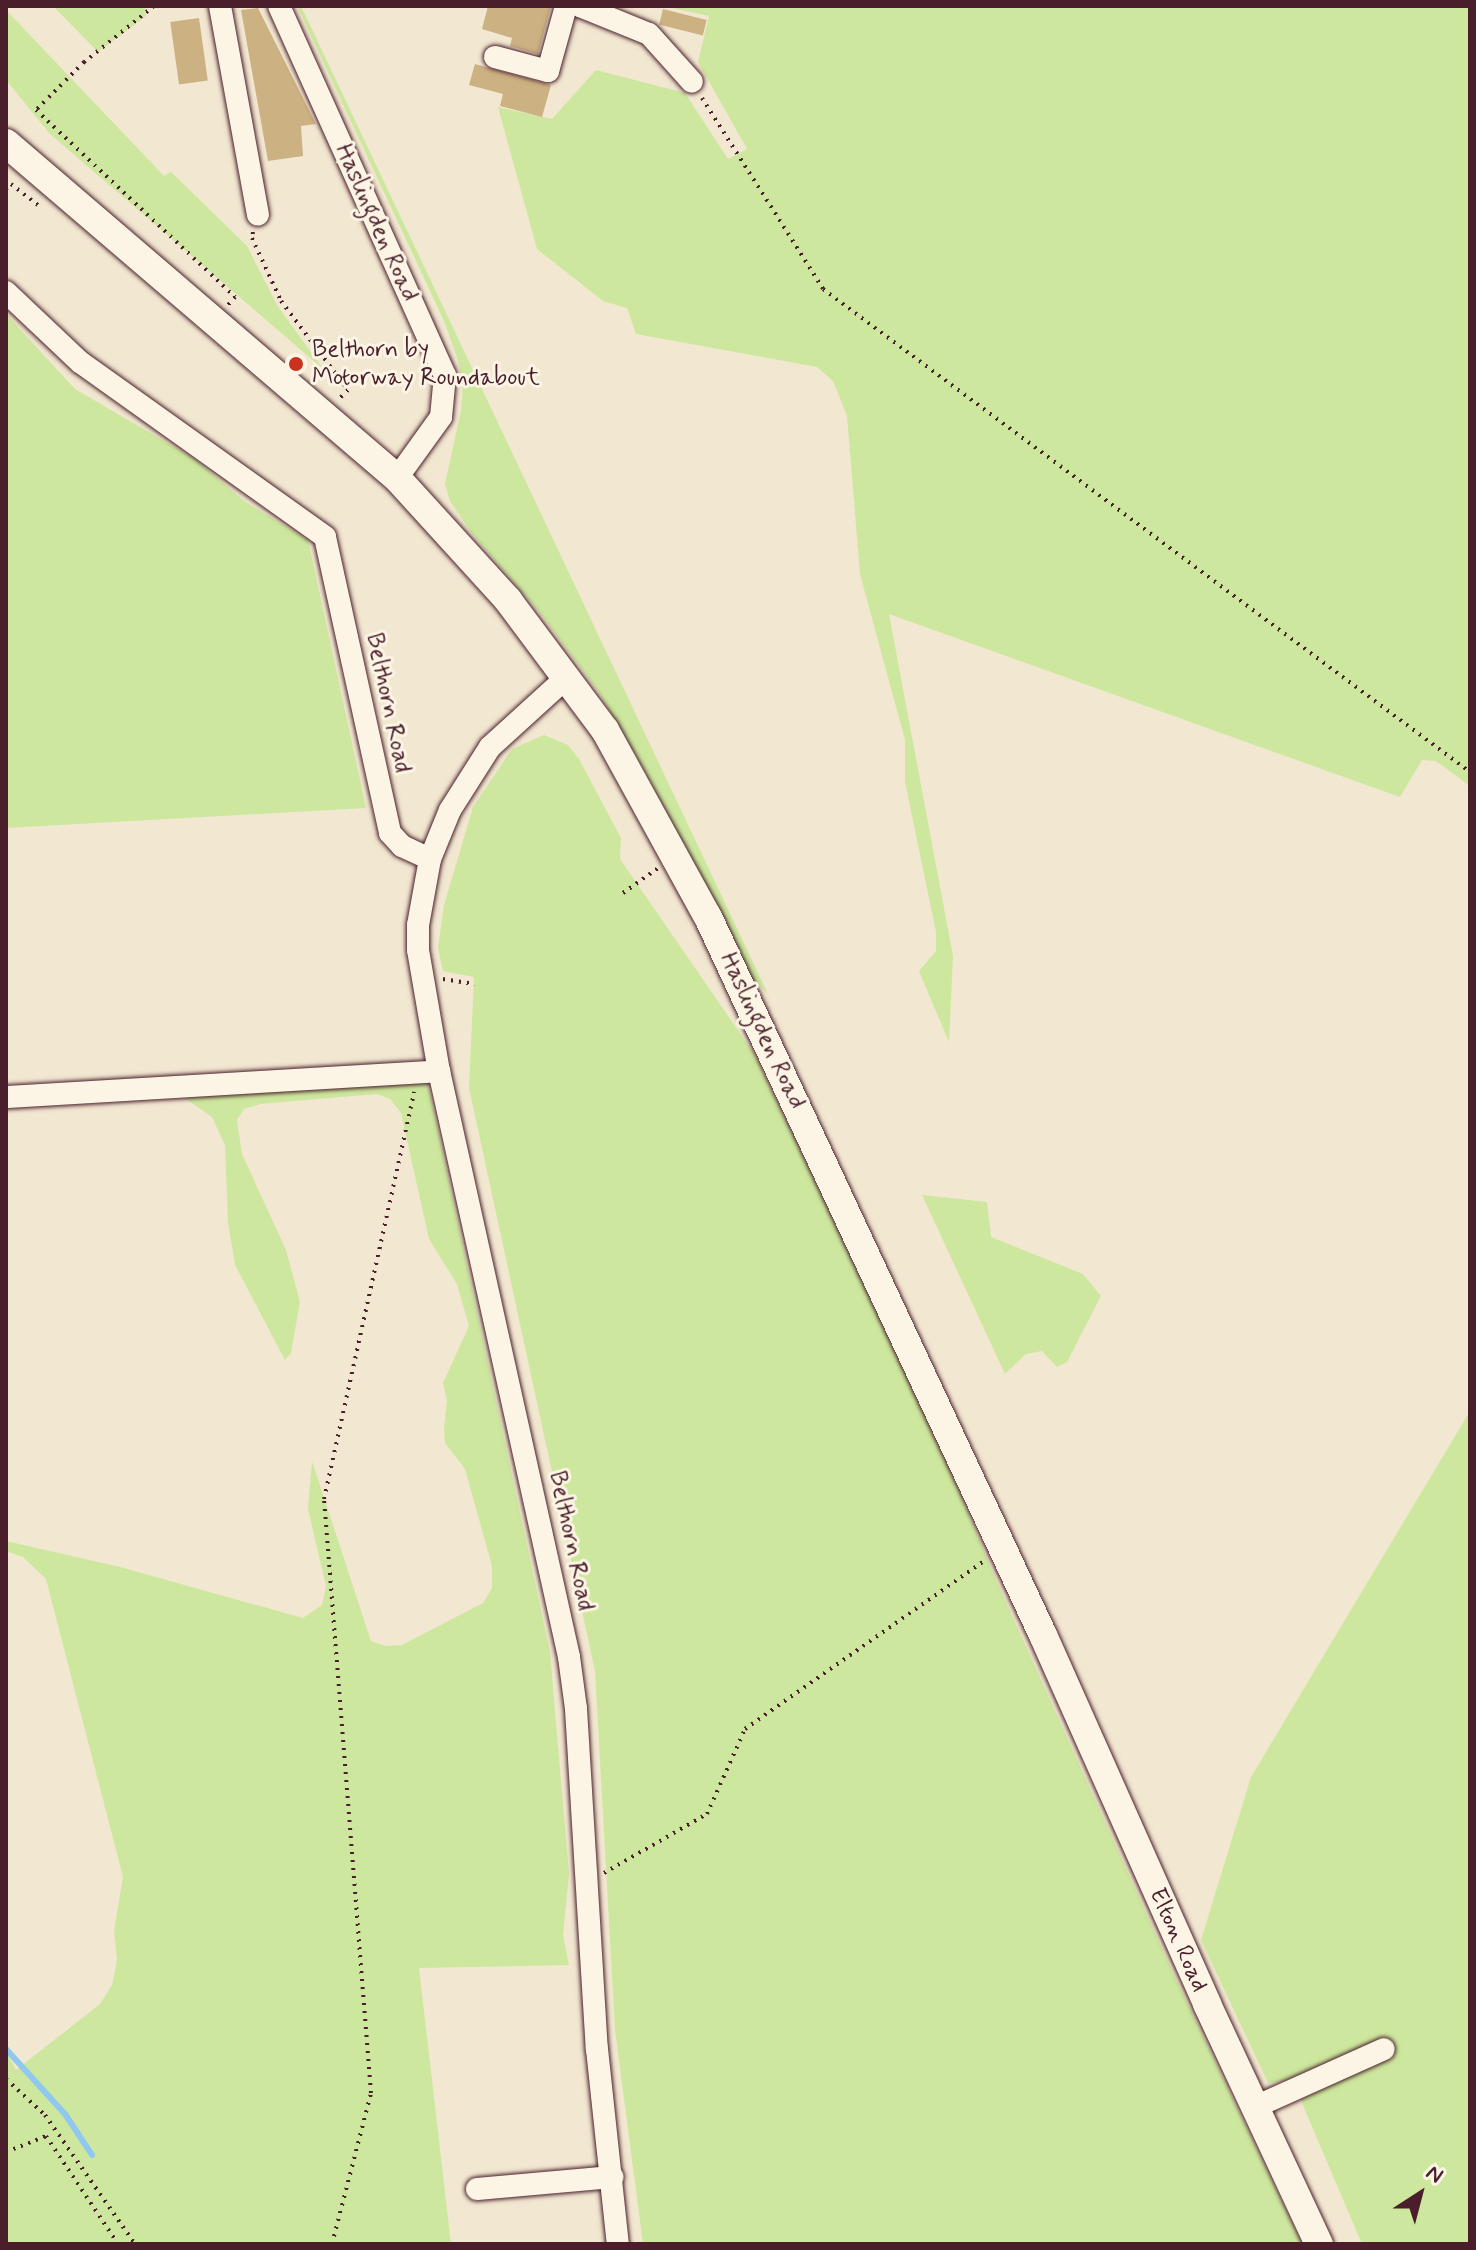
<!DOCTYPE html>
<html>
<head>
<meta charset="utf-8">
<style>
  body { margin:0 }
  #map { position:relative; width:1476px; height:2250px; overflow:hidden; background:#f2e7d1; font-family:Mynerve,sans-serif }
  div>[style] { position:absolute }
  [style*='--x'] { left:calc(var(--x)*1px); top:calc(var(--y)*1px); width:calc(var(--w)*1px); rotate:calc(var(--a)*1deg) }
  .green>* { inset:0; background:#cde89e }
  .stream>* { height:6px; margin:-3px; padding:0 3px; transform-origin:3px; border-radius:3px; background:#90c8ef }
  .building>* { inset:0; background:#ccb182; transform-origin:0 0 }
  .path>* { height:4px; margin-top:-2px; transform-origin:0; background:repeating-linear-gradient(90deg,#4a1f2b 0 2px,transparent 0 8px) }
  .roads { filter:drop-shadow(0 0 2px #4a1f2b) drop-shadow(0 0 2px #4a1f2b) }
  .minor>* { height:22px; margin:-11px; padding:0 11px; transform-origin:11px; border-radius:11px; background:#fcf5e5 }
  .major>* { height:28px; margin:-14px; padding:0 14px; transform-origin:14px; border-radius:14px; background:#fcf5e5 }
  .dots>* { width:22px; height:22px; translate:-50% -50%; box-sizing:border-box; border:4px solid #fcf5e5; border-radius:50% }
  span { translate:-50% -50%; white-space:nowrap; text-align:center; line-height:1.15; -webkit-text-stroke:6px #fcf5e5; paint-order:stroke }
  .street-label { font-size:24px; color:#4a1f2b }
  .poi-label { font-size:24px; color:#4a1f2b }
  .left { translate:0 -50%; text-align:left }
  .frame { position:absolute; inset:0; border:8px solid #4a1f2b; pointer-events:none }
  .north { position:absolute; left:1380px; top:2154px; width:80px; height:80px; -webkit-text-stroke:6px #fcf5e5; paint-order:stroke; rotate:36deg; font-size:22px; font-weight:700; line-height:32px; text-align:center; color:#4a1f2b }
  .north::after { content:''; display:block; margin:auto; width:28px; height:36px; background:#4a1f2b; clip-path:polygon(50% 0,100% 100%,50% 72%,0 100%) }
</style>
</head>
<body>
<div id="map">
  <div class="green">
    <i style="clip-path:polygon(53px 6px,145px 6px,146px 16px,98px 52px)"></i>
    <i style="clip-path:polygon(297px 6px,301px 6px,768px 994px,751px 978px,644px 769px,598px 691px,541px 614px,470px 531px,450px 501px,445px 484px,461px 410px,463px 384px,457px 357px,444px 321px)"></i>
    <i style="clip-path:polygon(663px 6px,1470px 6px,1470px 786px,1436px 761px,1422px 760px,1400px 797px,889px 614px,953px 956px,949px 1042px,919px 971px,936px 951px,936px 932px,905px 782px,905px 740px,860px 574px,847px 416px,833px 381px,817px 367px,636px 334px,627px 308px,603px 301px,537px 249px,498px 107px,552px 119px,596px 70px,685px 93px,728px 159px,747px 149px,698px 62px,709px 16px)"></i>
    <i style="clip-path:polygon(6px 10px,164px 176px,171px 172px,247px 246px,277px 305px,323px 369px,50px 134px,6px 80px)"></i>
    <i style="clip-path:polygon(6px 314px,75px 389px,195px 459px,244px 501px,308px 540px,366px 808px,6px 828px)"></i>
    <i style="clip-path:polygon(544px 735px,568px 745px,579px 759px,621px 838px,620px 859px,755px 1055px,934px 1429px,992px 1571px,1174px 1975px,1302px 2244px,643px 2244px,615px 2030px,595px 1671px,469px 1088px,474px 977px,443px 971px,438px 948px,444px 905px,473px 807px,512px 749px)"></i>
    <i style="clip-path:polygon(427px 1079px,550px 1652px,569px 1874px,563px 1935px,569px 1965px,419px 1968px,451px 2244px,6px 2244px,6px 2051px,16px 2070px,100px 2004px,112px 1985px,117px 1960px,114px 1931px,123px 1877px,46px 1579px,23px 1557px,6px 1551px,6px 1541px,120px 1567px,303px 1618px,322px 1605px,326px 1586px,308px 1509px,312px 1461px,371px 1641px,385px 1646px,402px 1645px,483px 1603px,492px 1588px,492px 1566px,465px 1469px,445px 1443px,444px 1429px,447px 1401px,443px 1383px,469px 1326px,457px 1284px,429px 1239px,401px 1113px,390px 1099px,377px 1094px,260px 1104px,244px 1109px,237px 1120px,242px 1154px,286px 1250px,300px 1302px,291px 1353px,285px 1360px,235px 1265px,228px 1223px,225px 1145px,212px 1117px,183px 1097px)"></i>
    <i style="clip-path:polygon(922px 1195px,987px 1202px,991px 1237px,1083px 1274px,1101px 1296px,1067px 1362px,1057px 1367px,1042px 1351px,1026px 1354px,1005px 1374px)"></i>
    <i style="clip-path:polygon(1470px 1411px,1470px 2244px,1362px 2244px,1296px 2089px,1291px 2080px,1268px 2083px,1201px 1940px,1251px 1777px)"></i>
  </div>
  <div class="stream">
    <i style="--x:6;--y:2049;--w:88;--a:47.8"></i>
    <i style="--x:65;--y:2114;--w:49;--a:56.6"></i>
  </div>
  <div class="building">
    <i style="clip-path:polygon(488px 6px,551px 6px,538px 54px,510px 46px,512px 38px,482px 29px)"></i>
    <i style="clip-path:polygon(258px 8px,316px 124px,301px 126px,303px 156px,268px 161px,241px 10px)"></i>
    <i style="left:663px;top:9px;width:45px;height:16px;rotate:14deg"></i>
    <i style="left:199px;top:18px;width:63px;height:29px;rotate:82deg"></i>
    <i style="clip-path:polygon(475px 64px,551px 85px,542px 117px,500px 106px,503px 94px,469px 85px)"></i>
  </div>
  <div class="path">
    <i style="--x:154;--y:6;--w:90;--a:141.3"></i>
    <i style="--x:84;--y:62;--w:68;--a:135"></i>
    <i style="--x:36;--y:110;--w:273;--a:43.2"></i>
    <i style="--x:235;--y:297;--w:11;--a:131"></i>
    <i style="--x:702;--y:98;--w:226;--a:57.6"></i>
    <i style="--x:823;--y:289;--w:807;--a:36.74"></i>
    <i style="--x:6;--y:189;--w:7;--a:-45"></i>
    <i style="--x:11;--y:184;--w:39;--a:38"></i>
    <i style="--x:253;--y:232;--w:6;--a:99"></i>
    <i style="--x:252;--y:238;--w:69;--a:65.3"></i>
    <i style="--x:281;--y:301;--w:111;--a:53"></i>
    <i style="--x:348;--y:390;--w:13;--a:135"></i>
    <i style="--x:623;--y:893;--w:43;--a:-35.5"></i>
    <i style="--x:443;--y:979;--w:32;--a:9"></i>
    <i style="--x:604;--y:1873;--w:119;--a:-29.8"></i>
    <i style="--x:707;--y:1814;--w:93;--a:-65.9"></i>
    <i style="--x:745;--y:1729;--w:291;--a:-35.1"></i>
    <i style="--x:6;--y:2079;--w:53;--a:42.7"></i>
    <i style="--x:45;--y:2115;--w:157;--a:55.1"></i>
    <i style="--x:6;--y:2152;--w:43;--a:-21.8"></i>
    <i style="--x:46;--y:2136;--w:130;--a:56.3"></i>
    <i style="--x:332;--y:2244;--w:156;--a:-75.5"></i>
    <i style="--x:371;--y:2093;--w:596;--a:-94.52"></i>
    <i style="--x:324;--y:1499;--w:417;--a:-77.5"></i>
  </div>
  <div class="roads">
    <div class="minor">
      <i style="--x:220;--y:6;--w:212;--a:79.7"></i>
      <i style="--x:279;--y:6;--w:405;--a:65.8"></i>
      <i style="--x:445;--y:375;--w:42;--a:95.4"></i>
      <i style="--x:441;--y:417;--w:75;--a:125.8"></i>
      <i style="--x:580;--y:6;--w:74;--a:22.1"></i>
      <i style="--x:649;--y:34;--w:64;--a:48.1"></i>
      <i style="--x:495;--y:57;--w:55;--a:14.8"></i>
      <i style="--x:548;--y:71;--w:67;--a:-74.5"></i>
      <i style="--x:6;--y:292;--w:102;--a:43.4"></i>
      <i style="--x:80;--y:362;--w:301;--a:35.5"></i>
      <i style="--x:325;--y:537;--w:303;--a:77.6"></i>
      <i style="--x:390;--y:833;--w:18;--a:47"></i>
      <i style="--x:402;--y:846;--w:31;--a:25"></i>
      <i style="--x:567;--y:677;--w:104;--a:137.7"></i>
      <i style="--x:490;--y:747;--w:75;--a:122.4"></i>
      <i style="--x:450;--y:810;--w:53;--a:112.2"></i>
      <i style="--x:430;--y:859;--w:67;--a:100.3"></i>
      <i style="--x:418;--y:925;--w:25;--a:90"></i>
      <i style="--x:418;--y:950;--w:123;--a:80.2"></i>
      <i style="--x:439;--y:1071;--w:600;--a:77.49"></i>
      <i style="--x:569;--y:1657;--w:52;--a:82.3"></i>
      <i style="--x:576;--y:1709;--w:341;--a:86.5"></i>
      <i style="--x:597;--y:2049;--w:196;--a:83.9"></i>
      <i style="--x:6;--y:1097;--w:434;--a:-3.4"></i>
      <i style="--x:1255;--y:2107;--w:141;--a:-24.2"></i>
      <i style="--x:477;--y:2189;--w:136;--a:-5.1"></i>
    </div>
    <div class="major">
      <i style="--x:6;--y:143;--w:515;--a:40.59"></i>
      <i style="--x:397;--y:478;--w:165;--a:47.7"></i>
      <i style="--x:508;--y:600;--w:162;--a:53.3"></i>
      <i style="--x:605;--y:730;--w:213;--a:61.2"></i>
      <i style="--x:708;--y:917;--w:792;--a:64.99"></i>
      <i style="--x:1043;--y:1635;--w:404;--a:66"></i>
      <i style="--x:1207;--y:2004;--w:265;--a:65"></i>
    </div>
  </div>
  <div class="dots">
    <i style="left:296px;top:364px;background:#c8321e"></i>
  </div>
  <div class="street-label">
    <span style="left:376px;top:223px;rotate:66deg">Haslingden Road</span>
    <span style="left:388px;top:703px;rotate:78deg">Belthorn Road</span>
    <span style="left:762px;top:1031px;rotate:65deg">Haslingden Road</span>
    <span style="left:571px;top:1541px;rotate:78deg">Belthorn Road</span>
    <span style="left:1178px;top:1940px;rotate:66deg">Elton Road</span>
  </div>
  <div class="poi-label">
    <span class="left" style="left:312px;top:364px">Belthorn by<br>Motorway Roundabout</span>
  </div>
  <div class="frame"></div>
  <div class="north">N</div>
</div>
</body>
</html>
